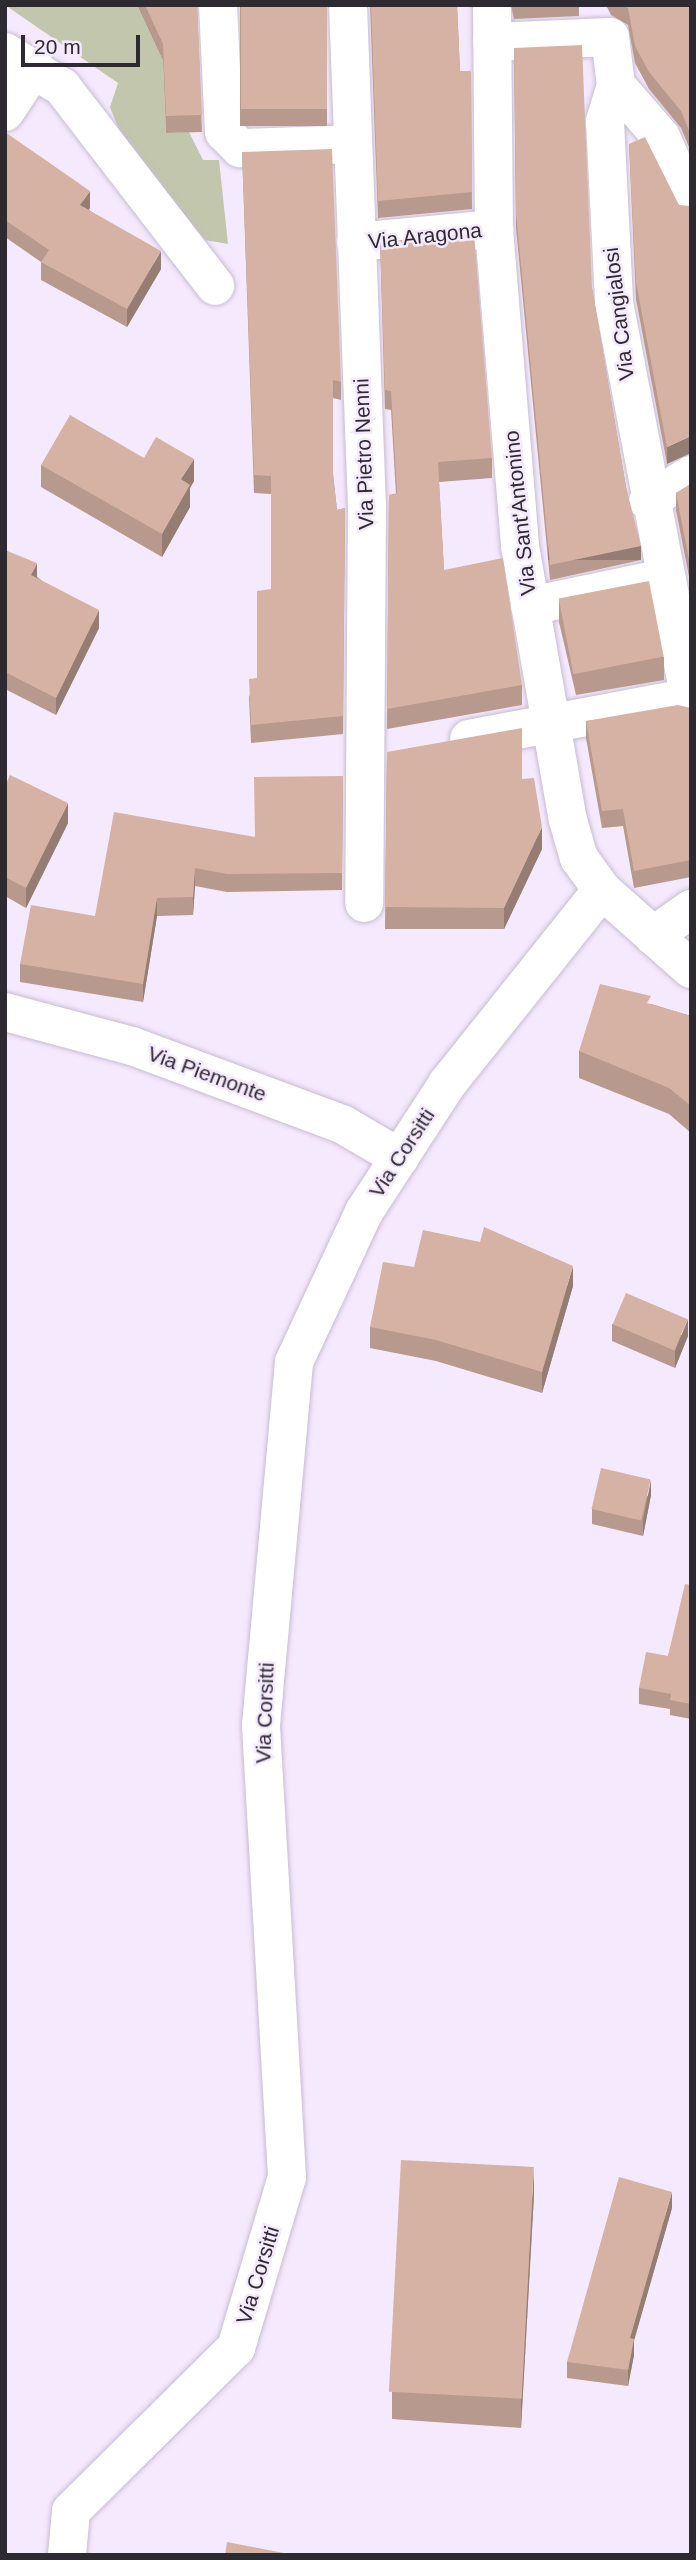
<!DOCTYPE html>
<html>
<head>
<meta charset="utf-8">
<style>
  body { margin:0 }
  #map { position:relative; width:696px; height:2560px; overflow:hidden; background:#f5e9fe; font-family:Helvetica,sans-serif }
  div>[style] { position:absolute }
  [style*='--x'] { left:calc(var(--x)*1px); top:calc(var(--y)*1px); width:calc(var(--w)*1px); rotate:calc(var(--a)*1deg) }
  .green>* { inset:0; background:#c2c6ac }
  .roads { filter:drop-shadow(0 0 2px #c7bcd0) drop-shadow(0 0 2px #c7bcd0) }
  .minor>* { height:38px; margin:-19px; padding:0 19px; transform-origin:19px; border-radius:19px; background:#fff }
  .wall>* { inset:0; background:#b7998d; transform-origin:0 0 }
  .shaded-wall>* { inset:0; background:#957d73; transform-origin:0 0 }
  .building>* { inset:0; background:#d5b2a4; transform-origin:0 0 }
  span { translate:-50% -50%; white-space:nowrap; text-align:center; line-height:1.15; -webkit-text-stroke:5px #f5e9fe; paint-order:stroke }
  .street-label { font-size:21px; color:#2e2a31 }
  .frame { position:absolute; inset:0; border:7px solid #2e2a31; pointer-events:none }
  .scale { position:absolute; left:21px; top:35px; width:119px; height:32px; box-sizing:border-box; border:4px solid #2e2a31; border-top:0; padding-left:9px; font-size:21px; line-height:24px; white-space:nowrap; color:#2e2a31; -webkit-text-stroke:5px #f5e9fe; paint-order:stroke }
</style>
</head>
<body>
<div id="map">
  <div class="green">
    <i style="clip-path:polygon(5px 5px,137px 5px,163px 61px,166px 133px,189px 132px,203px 160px,219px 160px,228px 244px,205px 240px,123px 140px,110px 107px,118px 83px)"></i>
  </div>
  <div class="roads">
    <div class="minor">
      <i style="--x:218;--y:5;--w:127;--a:87.3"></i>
      <i style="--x:224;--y:132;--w:23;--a:45"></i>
      <i style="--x:240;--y:148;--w:113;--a:-2"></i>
      <i style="--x:348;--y:5;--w:501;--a:87.83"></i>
      <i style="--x:367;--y:506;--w:397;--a:90.4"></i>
      <i style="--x:492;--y:5;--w:224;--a:89.5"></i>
      <i style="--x:494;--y:229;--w:318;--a:85.3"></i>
      <i style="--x:520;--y:546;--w:278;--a:80.1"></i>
      <i style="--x:568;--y:820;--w:40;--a:74"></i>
      <i style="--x:579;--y:858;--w:39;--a:54"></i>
      <i style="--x:602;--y:890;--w:119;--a:41.6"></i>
      <i style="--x:492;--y:42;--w:118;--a:-2.4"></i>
      <i style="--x:610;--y:37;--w:48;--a:82.9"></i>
      <i style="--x:616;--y:85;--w:39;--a:107"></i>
      <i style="--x:605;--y:122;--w:180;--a:87.1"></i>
      <i style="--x:614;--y:302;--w:410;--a:79.2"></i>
      <i style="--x:5;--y:52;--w:67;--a:31.6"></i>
      <i style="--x:62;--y:87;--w:251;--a:52.4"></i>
      <i style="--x:616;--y:85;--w:69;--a:49.1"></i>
      <i style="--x:661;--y:137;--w:73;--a:65.9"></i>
      <i style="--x:5;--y:112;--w:54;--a:-56.3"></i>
      <i style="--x:356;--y:242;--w:139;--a:-5.4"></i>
      <i style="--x:648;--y:501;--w:50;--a:-31.2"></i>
      <i style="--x:530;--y:606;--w:137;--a:-11.8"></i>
      <i style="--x:469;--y:739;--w:226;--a:-10.7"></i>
      <i style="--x:653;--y:936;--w:47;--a:-35.4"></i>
      <i style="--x:5;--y:1012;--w:131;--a:15"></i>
      <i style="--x:132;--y:1046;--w:224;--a:20.4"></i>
      <i style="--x:342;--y:1124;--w:67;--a:30.4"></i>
      <i style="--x:67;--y:2555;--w:44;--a:-84.8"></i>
      <i style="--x:71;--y:2511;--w:232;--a:-44.7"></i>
      <i style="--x:236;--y:2348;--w:178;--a:-73.4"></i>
      <i style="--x:287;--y:2177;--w:453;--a:-93.3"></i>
      <i style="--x:261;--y:1725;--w:364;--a:-84.8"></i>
      <i style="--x:294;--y:1362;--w:166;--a:-65"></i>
      <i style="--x:364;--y:1212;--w:153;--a:-57"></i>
      <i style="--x:447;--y:1084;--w:248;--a:-51.4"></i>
    </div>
  </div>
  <div class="wall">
    <i style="clip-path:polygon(137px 5px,197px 5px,202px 132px,166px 133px,163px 61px)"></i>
    <i style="left:240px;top:5px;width:87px;height:121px"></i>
    <i style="clip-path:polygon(370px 5px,457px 5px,460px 71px,471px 71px,472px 209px,378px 218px)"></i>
    <i style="clip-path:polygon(511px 5px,579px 5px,579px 16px,514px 19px)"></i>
    <i style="clip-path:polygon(606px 5px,691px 5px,691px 152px,681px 128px,649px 89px,635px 63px,628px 25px,611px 15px)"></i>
    <i style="clip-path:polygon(514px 48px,592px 288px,626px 487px,641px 560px,550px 580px,516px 228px)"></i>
    <i style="clip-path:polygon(5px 132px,90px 208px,89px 210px,161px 269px,127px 327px,41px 280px,41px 262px,5px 237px)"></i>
    <i style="clip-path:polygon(629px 144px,679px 205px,667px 464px,636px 299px)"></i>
    <i style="clip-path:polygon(242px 152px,341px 382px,341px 400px,333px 398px,333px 474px,337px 510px,345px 508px,343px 734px,251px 743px,249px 697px,257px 678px,271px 589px,271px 494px,254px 493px)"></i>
    <i style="clip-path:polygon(380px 242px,492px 458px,492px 478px,439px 482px,444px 570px,522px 685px,522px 705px,387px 729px,389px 495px,396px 494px,391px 410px,385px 409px)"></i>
    <i style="clip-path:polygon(144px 458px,194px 481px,190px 488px,190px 507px,162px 557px,41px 487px,41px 465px)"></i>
    <i style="clip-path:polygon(691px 484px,691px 587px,676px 510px,676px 493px)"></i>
    <i style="clip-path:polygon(5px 550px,99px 628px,56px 715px,5px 689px)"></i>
    <i style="clip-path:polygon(559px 600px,664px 657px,664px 680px,576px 695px,559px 622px)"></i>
    <i style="clip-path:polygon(691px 708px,691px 877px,634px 888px,623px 826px,602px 828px,586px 738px,586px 721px)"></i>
    <i style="clip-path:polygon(387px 752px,522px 779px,542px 849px,504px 929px,385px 929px)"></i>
    <i style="clip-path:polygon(343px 776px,342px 890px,227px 892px,195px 886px,193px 915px,157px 916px,143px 1002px,20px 982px,20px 964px,95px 916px,254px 837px)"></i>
    <i style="clip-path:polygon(5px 786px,68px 823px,26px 908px,5px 896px)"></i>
    <i style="clip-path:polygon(651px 1004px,691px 1016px,691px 1133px,669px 1114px,579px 1078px,579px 1051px)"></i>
    <i style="clip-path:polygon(414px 1267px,573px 1286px,542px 1393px,436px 1361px,370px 1348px,370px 1327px)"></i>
    <i style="clip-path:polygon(612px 1324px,688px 1336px,675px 1368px,612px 1341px)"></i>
    <i style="clip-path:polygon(651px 1495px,643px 1536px,592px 1524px,592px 1509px)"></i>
    <i style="clip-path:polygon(691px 1585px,691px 1719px,670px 1715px,670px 1709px,639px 1704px,639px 1688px,668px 1656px)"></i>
    <i style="clip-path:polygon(534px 2194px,521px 2428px,392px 2419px,392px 2392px)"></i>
    <i style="clip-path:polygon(672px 2208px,634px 2339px,634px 2355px,628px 2386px,567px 2378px,567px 2362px)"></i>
  </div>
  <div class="shaded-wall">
    <i style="clip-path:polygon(90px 191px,90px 208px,80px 222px,80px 205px)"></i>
    <i style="clip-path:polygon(161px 251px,161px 269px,127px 327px,127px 309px)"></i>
    <i style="clip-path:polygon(691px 436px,691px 453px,667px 464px,667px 447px)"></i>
    <i style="clip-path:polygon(194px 459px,194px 481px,190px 488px,190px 507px,162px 557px,162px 534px,181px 479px)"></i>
    <i style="left:641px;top:546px;width:14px;height:93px;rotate:90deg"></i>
    <i style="clip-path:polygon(37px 563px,37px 580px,31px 575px)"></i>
    <i style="clip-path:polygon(99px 610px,99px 628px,56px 715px,56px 698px)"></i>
    <i style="clip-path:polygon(68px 803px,68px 823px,26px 908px,26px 888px)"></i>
    <i style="clip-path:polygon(542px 827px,542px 849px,504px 929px,504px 908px)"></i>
    <i style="clip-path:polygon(195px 868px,195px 886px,193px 915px,193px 897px)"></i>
    <i style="clip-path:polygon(157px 898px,157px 916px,143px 1002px,143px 984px)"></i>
    <i style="clip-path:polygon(573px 1266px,573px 1286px,542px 1393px,542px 1372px)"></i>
    <i style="clip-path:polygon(688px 1319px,688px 1336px,675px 1368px,675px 1351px)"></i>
    <i style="clip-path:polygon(651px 1480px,651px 1495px,643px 1536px,643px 1520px)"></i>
    <i style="clip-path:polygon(534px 2168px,534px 2194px,521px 2428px,521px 2401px)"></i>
    <i style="clip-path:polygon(672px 2192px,672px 2208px,630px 2355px,630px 2338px)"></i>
    <i style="clip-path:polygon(634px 2339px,634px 2355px,628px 2386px,628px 2370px)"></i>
  </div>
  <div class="building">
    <i style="clip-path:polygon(145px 5px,197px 5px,202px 115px,166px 116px,163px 44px)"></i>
    <i style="left:241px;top:5px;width:86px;height:104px"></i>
    <i style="clip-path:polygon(371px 5px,457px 5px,460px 71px,471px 71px,472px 192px,378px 201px)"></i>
    <i style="clip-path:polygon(623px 5px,691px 5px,691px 135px,681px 111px,649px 72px,635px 46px,628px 8px)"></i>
    <i style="clip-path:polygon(582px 45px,592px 288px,626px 487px,641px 546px,550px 565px,516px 213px,514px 48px)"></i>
    <i style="clip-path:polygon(5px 132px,90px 191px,80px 205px,161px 251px,127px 309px,41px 262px,49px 250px,5px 220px)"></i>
    <i style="clip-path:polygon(645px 137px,679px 205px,691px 206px,691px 436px,667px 447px,636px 282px,629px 144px)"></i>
    <i style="clip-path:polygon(332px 149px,341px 382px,333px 380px,333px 474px,337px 510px,345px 508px,343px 716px,251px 725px,249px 679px,257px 678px,257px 591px,271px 589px,271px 476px,254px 475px,242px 152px)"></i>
    <i style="clip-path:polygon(474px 233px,492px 458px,438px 462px,444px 570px,503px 558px,522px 685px,387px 709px,389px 495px,397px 493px,391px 391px,385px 390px,380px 242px)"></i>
    <i style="clip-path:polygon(70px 415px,144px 458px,156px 437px,194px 459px,181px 479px,190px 485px,162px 534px,41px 465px)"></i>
    <i style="clip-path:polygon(691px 484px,691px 570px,676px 493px)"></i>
    <i style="clip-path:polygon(5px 550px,37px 563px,31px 575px,99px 610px,56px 698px,5px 672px)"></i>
    <i style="left:649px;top:581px;width:77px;height:92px;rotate:79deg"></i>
    <i style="clip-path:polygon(678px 705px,691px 708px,691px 860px,634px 871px,623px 809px,602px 811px,586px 721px)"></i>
    <i style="clip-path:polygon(522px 728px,522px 779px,534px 778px,542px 827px,504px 908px,385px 907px,387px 752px)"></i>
    <i style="clip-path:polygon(10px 775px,68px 803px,26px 888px,5px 877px,5px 786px)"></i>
    <i style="clip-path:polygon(343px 776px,342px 873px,227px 874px,195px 868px,193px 897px,157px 898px,143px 984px,20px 964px,31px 905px,95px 916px,114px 812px,255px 837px,254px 777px)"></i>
    <i style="clip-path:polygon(600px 984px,651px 996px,647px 1003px,691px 1016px,691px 1106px,669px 1088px,579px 1051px)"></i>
    <i style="clip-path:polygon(484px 1227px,573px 1266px,542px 1372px,436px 1340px,370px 1327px,383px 1262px,414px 1267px,423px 1230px,480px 1242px)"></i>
    <i style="left:626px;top:1293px;width:67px;height:34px;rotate:23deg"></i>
    <i style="left:601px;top:1468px;width:51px;height:42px;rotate:13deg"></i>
    <i style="clip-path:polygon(685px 1584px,691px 1585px,691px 1704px,670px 1700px,671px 1694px,639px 1688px,646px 1652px,668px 1656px)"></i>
    <i style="left:401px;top:2160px;width:133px;height:232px;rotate:3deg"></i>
    <i style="clip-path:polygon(619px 2177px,672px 2192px,630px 2338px,634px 2339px,628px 2370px,567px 2362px)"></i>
    <i style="clip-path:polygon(227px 2542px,294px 2555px,225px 2555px)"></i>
  </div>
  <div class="street-label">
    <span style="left:425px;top:236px;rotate:-6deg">Via Aragona</span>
    <span style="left:619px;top:314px;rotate:-97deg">Via Cangialosi</span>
    <span style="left:364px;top:454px;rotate:-92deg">Via Pietro Nenni</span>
    <span style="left:520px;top:513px;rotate:-96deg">Via Sant'Antonino</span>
    <span style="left:207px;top:1074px;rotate:20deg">Via Piemonte</span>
    <span style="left:402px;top:1153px;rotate:-57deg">Via Corsitti</span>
    <span style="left:265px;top:1713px;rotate:-88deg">Via Corsitti</span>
    <span style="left:258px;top:2275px;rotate:-73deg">Via Corsitti</span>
  </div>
  <div class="frame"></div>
  <div class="scale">20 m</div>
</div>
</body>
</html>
